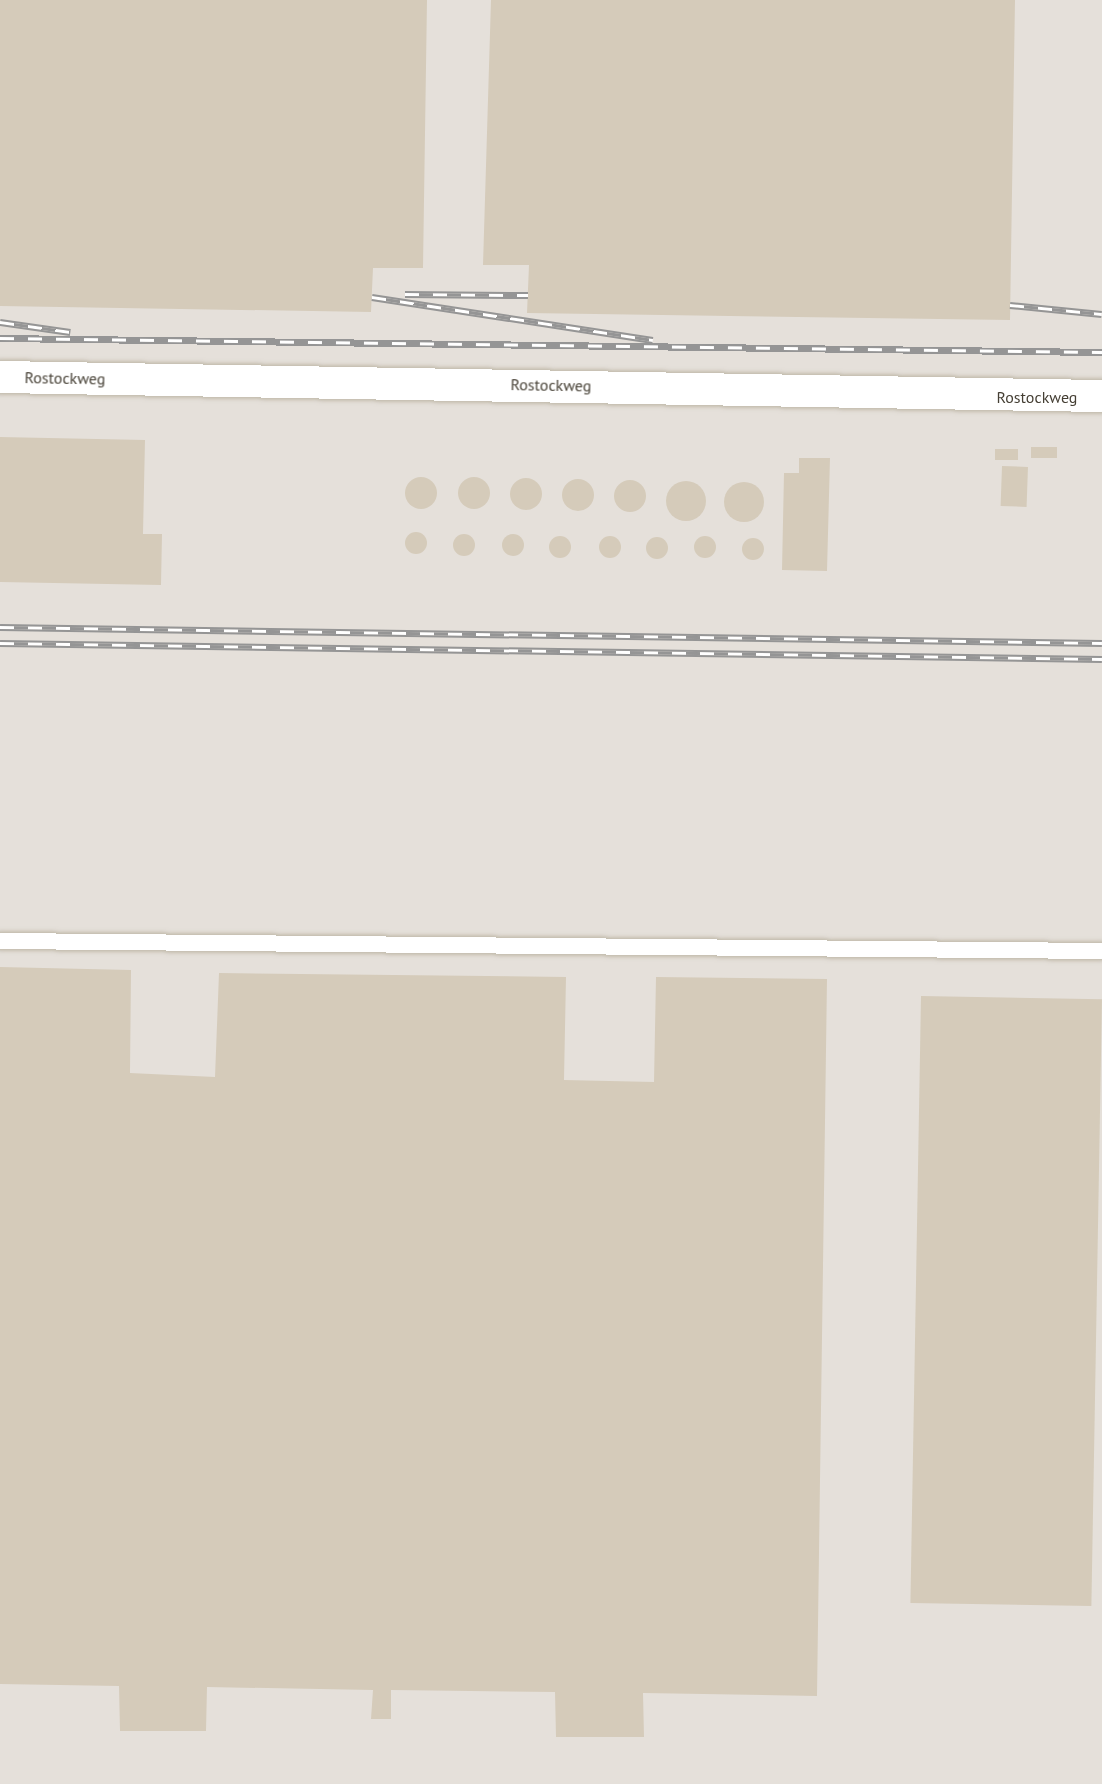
<!DOCTYPE html>
<html>
<head>
<meta charset="utf-8">
<style>
  body { margin:0 }
  #map { position:relative; width:1102px; height:1784px; overflow:hidden; background:#f3efe5; font-family:"PT Sans",sans-serif }
  div>[style] { position:absolute }
  [style*='--x'] { left:calc(var(--x)*1px); top:calc(var(--y)*1px); width:calc(var(--w)*1px); rotate:calc(var(--a)*1deg) }
  .industrial>* { inset:0; background:#e5e0da; transform-origin:0 0 }
  .building>* { inset:0; background:#d5cbba; transform-origin:0 0 }
  .round { border-radius:50% }
  .roads { filter:drop-shadow(0 0 2px #beb7a7) drop-shadow(0 0 2px #beb7a7) }
  .lane>* { height:16px; margin:-8px; padding:0 8px; transform-origin:8px; border-radius:8px; background:#fff }
  .street>* { height:32px; margin:-16px; padding:0 16px; transform-origin:16px; border-radius:16px; background:#fff }
  .rail>* { height:7px; margin-top:-3.5px; transform-origin:0; background:repeating-linear-gradient(90deg,#fff 0 14px,#959595 0 28px); box-sizing:border-box; border-block:2px solid #959595 }
  span { translate:-50% -50%; white-space:nowrap; text-align:center; line-height:1.15; -webkit-text-stroke:4.5px #fff; paint-order:stroke }
  .street-label { font-size:16px; color:#453f34 }
</style>
</head>
<body>
<div id="map">
  <div class="industrial">
    <i style="left:0;top:0;width:1102px;height:1784px"></i>
  </div>
  <div class="building">
    <i style="clip-path:polygon(0 0,427px 0,423px 268px,373px 268px,371px 312px,0 306px)"></i>
    <i style="clip-path:polygon(491px 0,1015px 0,1010px 320px,527px 313px,529px 265px,483px 265px)"></i>
    <i style="clip-path:polygon(0 437px,145px 440px,143px 534px,162px 534px,161px 585px,0 582px)"></i>
    <i style="left:1031px;top:447px;width:26px;height:11px"></i>
    <i style="left:995px;top:449px;width:23px;height:11px"></i>
    <i style="clip-path:polygon(799px 458px,830px 458px,827px 571px,782px 570px,784px 473px,799px 473px)"></i>
    <i style="left:1002px;top:466px;width:26px;height:40px;rotate:2deg"></i>
    <i class="round" style="left:458px;top:477px;width:32px;height:32px"></i>
    <i class="round" style="left:405px;top:477px;width:32px;height:32px"></i>
    <i class="round" style="left:510px;top:478px;width:32px;height:32px"></i>
    <i class="round" style="left:562px;top:479px;width:32px;height:32px"></i>
    <i class="round" style="left:614px;top:480px;width:32px;height:32px"></i>
    <i class="round" style="left:666px;top:481px;width:40px;height:40px"></i>
    <i class="round" style="left:724px;top:482px;width:40px;height:40px"></i>
    <i class="round" style="left:405px;top:532px;width:22px;height:22px"></i>
    <i class="round" style="left:453px;top:534px;width:22px;height:22px"></i>
    <i class="round" style="left:502px;top:534px;width:22px;height:22px"></i>
    <i class="round" style="left:694px;top:536px;width:22px;height:22px"></i>
    <i class="round" style="left:549px;top:536px;width:22px;height:22px"></i>
    <i class="round" style="left:599px;top:536px;width:22px;height:22px"></i>
    <i class="round" style="left:646px;top:537px;width:22px;height:22px"></i>
    <i class="round" style="left:742px;top:538px;width:22px;height:22px"></i>
    <i style="clip-path:polygon(0 967px,131px 970px,130px 1073px,215px 1077px,219px 973px,566px 977px,564px 1080px,654px 1082px,656px 977px,827px 979px,817px 1696px,643px 1693px,644px 1737px,556px 1737px,555px 1692px,391px 1690px,391px 1719px,371px 1719px,373px 1690px,207px 1687px,206px 1731px,120px 1731px,119px 1686px,0 1684px)"></i>
    <i style="left:921px;top:996px;width:181px;height:607px;rotate:1deg"></i>
  </div>
  <div class="roads">
    <div class="lane">
      <i style="--x:0;--y:941;--w:1102;--a:0.52"></i>
    </div>
    <div class="street">
      <i style="--x:0;--y:377;--w:1102;--a:0.99"></i>
    </div>
  </div>
  <div class="rail">
    <i style="--x:405;--y:294;--w:123;--a:0.5"></i>
    <i style="--x:372;--y:297;--w:284;--a:8.7"></i>
    <i style="--x:1010;--y:305;--w:92;--a:5.6"></i>
    <i style="--x:0;--y:322;--w:71;--a:8.1"></i>
    <i style="--x:0;--y:338;--w:1102;--a:0.73"></i>
    <i style="--x:0;--y:627;--w:1102;--a:0.83"></i>
    <i style="--x:0;--y:643;--w:1102;--a:0.83"></i>
  </div>
  <div class="street-label">
    <span style="left:65px;top:378px;rotate:1deg">Rostockweg</span>
    <span style="left:551px;top:385px;rotate:1deg">Rostockweg</span>
    <span style="left:1037px;top:397px">Rostockweg</span>
  </div>
</div>
</body>
</html>
